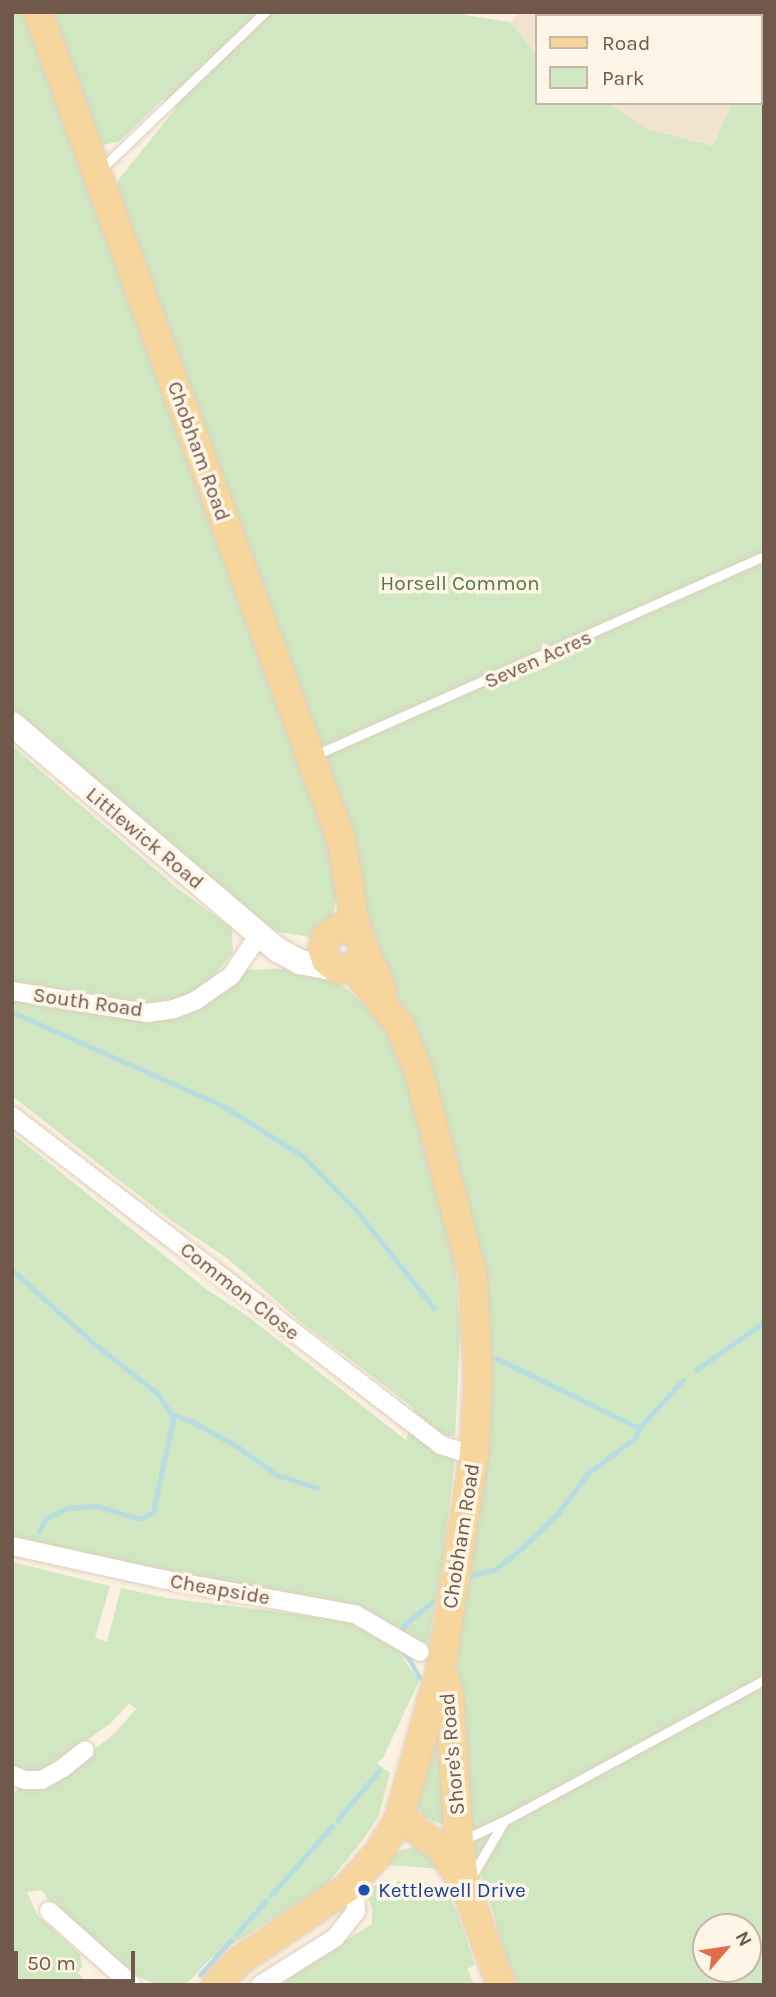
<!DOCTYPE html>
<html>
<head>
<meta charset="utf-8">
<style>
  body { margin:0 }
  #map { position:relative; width:776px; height:1997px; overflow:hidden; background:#fbf1e1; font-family:Karla,sans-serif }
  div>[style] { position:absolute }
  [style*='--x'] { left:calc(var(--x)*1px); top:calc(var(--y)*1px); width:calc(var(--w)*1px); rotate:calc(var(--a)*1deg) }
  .residential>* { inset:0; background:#f2e3d0 }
  .green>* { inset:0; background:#d0e7c1 }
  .stream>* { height:5px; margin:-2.5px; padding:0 2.5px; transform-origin:2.5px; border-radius:2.5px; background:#b7dce2 }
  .roads { filter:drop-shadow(0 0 2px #decdbe) drop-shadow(0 0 2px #decdbe) }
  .lane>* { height:9px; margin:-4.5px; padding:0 4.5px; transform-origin:4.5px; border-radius:4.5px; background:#fff }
  .street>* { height:18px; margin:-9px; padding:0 9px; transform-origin:9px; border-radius:9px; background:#fff }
  .secondary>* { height:24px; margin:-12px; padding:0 12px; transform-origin:12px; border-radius:12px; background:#fff }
  .primary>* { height:28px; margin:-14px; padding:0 14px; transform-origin:14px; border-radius:14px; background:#f6d69d }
  .dots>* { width:19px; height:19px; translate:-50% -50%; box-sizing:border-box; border:4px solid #fef5e7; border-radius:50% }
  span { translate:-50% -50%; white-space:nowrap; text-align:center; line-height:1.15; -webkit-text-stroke:7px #fef5e7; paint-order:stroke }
  .street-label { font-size:21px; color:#70584a }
  .park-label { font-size:21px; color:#547b45 }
  .transit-label { font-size:21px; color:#164399 }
  .left { translate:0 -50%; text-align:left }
  .frame { position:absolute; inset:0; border:14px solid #70584a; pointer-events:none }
  .legend { position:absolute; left:535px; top:14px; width:228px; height:91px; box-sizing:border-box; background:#fef5e7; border:2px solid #c5b6a8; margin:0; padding:9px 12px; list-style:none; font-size:21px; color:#70584a }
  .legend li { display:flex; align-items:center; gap:14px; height:35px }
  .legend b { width:35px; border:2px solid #c5b6a8 }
  .north { position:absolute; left:692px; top:1913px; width:70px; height:70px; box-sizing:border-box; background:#fef5e7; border:2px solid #c5b6a8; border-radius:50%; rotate:61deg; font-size:19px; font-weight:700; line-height:28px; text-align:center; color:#70584a }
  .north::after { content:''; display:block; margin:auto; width:24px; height:32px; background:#de6e4c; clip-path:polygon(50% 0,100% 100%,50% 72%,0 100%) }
  .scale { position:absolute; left:14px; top:1951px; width:121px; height:32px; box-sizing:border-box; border:4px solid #70584a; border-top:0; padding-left:9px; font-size:21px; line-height:24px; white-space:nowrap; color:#70584a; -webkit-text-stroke:5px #fef5e7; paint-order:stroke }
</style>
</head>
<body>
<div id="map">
  <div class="residential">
    <i style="clip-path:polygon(520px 12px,755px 12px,764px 15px,764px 32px,760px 40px,760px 16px,536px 16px,536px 54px,510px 22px)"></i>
    <i style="clip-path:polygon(608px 103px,732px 103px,714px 146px,647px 129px)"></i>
  </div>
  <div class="green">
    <i style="clip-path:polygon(evenodd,12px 12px,446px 12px,510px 22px,536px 54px,536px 103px,608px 103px,647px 129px,713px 146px,732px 103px,760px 103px,760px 40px,764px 32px,764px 1985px,518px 1985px,508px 1963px,474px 1850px,461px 1764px,457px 1656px,484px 1418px,457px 1182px,461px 1177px,357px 885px,339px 881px,333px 915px,310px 937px,273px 931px,12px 710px,12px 12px,163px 99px,176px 108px,119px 179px,113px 199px,99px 146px,120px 141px,163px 99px,12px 12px,706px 1927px,748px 1927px,748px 1969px,706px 1969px,706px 1927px)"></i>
    <i style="clip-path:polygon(12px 746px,177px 888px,232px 928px,233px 953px,202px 989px,209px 1003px,247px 970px,294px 968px,337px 980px,384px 1023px,405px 1066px,454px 1242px,460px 1333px,455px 1436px,439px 1435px,412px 1419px,415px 1409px,302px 1323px,228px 1259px,169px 1219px,12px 1096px)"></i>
    <i style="clip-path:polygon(12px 1133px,206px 1289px,246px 1315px,406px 1440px,409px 1431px,455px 1458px,442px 1566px,428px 1644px,363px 1612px,12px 1539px)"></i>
    <i style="clip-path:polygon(12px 1562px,110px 1586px,95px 1638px,107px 1642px,121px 1588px,167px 1598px,337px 1619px,361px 1627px,396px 1648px,419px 1681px,383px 1758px,377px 1763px,390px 1773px,379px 1815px,362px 1841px,326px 1885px,211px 1958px,186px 1985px,157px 1985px,138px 1976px,93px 1942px,47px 1899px,42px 1890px,27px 1892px,37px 1915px,80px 1954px,82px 1967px,78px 1973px,89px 1985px,12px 1985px,12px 1791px,15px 1792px,20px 1785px,61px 1779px,72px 1772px,71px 1768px,114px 1734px,136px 1709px,129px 1703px,110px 1724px,43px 1771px,32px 1775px,12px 1768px)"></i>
    <i style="clip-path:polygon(440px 1719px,450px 1828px,424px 1817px,417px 1807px)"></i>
    <i style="clip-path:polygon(416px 1846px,426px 1848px,440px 1869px,389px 1865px,386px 1861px,396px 1852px)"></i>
    <i style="clip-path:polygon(383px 1880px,443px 1884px,457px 1912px,475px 1965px,467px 1969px,475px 1985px,285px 1985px,287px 1980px,314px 1960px,372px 1924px,372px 1908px,365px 1892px)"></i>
  </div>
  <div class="stream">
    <i style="--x:12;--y:1012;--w:233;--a:24"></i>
    <i style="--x:225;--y:1107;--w:93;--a:32.3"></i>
    <i style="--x:304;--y:1157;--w:74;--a:45.5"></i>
    <i style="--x:356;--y:1210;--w:125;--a:51.5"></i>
    <i style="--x:12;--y:1270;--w:106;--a:41.9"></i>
    <i style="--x:91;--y:1341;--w:85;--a:38.3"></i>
    <i style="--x:158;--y:1394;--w:24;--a:57"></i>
    <i style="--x:171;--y:1414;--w:23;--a:20"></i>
    <i style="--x:193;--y:1422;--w:51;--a:29.1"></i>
    <i style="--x:238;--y:1447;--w:48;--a:35.7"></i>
    <i style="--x:277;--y:1475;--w:42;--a:18"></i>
    <i style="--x:496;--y:1358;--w:159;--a:26.1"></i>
    <i style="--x:696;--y:1370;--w:83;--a:-35.2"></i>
    <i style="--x:39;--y:1531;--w:15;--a:-62"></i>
    <i style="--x:46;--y:1518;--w:23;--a:-25"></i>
    <i style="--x:67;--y:1508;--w:30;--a:-4"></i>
    <i style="--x:97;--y:1506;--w:45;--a:16.8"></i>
    <i style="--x:140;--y:1519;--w:15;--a:-28"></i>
    <i style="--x:153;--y:1512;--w:99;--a:-77.8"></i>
    <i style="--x:470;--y:1576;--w:27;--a:-15"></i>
    <i style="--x:496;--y:1569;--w:32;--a:-39"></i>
    <i style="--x:521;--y:1549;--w:52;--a:-44.2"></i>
    <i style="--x:558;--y:1513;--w:50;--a:-53.1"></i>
    <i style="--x:588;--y:1473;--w:59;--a:-36.7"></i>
    <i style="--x:635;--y:1438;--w:11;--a:-68"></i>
    <i style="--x:639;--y:1428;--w:65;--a:-47.5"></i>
    <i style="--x:399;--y:1634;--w:12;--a:-59"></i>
    <i style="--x:405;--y:1624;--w:35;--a:-39"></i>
    <i style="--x:399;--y:1648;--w:15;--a:48"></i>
    <i style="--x:409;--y:1659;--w:21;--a:61"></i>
    <i style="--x:337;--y:1820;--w:65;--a:-49.4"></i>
    <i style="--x:271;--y:1895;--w:92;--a:-48.5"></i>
    <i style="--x:236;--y:1934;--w:45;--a:-47.7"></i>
    <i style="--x:200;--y:1975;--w:47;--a:-48.5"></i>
  </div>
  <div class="roads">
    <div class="lane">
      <i style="--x:99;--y:171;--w:230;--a:-43.8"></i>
      <i style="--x:315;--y:755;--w:491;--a:-23.9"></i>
      <i style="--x:463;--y:1840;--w:45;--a:-24.9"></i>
      <i style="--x:504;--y:1821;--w:296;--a:-28.5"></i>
      <i style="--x:471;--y:1877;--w:63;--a:-59.3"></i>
    </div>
    <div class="street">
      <i style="--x:12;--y:991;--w:137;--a:9.3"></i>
      <i style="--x:147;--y:1013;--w:27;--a:-8"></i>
      <i style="--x:174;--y:1009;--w:22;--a:-21"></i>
      <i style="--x:195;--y:1001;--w:44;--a:-34.8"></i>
      <i style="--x:231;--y:976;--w:50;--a:-55.7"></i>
      <i style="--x:12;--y:1116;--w:541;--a:37.48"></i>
      <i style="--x:441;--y:1445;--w:35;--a:18"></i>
      <i style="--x:12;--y:1546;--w:154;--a:12.4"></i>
      <i style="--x:162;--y:1579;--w:196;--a:10.3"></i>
      <i style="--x:355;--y:1614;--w:75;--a:30.3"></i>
      <i style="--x:12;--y:1775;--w:14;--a:21"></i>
      <i style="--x:25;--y:1780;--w:17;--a:0"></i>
      <i style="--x:42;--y:1780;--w:24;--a:-30"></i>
      <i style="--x:63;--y:1768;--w:28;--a:-39"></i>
      <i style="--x:49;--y:1911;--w:111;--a:41.7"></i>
      <i style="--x:260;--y:1985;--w:89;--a:-32.1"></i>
      <i style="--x:335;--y:1938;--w:34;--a:-52"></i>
      <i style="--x:356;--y:1911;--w:13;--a:-94"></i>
      <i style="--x:355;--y:1898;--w:13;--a:-129"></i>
    </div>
    <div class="secondary">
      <i style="--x:12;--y:724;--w:349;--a:40.4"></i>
      <i style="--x:278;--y:950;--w:25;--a:29"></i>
      <i style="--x:300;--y:962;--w:38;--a:11"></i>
    </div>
    <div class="primary">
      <i style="--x:38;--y:12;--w:881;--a:69.88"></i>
      <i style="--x:341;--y:839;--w:94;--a:80.2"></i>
      <i style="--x:364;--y:955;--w:17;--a:130"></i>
      <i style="--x:353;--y:968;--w:16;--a:176"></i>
      <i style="--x:337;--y:969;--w:14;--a:-141"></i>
      <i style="--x:326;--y:960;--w:9;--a:-108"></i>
      <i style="--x:323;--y:951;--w:13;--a:-81"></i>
      <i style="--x:325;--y:938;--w:17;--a:-36"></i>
      <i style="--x:339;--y:928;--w:18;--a:13"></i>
      <i style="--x:357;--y:932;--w:62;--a:66.3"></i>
      <i style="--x:444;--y:1677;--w:18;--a:74"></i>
      <i style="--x:449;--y:1694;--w:148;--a:86.1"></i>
      <i style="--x:459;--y:1842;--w:44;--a:82.2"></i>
      <i style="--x:465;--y:1886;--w:105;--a:70"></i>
      <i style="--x:408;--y:1823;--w:43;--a:38.5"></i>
      <i style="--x:442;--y:1850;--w:34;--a:58"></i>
      <i style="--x:216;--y:1985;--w:33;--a:-46"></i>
      <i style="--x:239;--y:1961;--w:130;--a:-34.1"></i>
      <i style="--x:347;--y:1888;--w:46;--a:-47.6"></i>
      <i style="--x:378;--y:1854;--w:41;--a:-59"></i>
      <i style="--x:399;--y:1819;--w:157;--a:-74.5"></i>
      <i style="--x:441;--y:1668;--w:215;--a:-81.2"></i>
      <i style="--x:474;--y:1456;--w:76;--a:-87"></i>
      <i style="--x:478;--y:1380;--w:104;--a:-92.8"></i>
      <i style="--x:473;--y:1276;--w:213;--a:-104.9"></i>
      <i style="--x:418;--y:1070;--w:50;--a:-112.4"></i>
      <i style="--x:399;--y:1024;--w:72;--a:-129.4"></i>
    </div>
  </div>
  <div class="dots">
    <i style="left:364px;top:1890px;background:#1a4fb4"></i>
  </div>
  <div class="street-label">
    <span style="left:199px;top:451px;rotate:70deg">Chobham Road</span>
    <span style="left:538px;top:659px;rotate:-24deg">Seven Acres</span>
    <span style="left:145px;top:838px;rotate:40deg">Littlewick Road</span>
    <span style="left:88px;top:1002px;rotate:8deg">South Road</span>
    <span style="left:240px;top:1291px;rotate:38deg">Common Close</span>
    <span style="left:461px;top:1536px;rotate:-81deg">Chobham Road</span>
    <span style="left:220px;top:1589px;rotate:10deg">Cheapside</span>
    <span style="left:452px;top:1754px;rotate:-95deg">Shore's Road</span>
  </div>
  <div class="park-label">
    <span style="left:460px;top:583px">Horsell Common</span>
  </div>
  <div class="transit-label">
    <span class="left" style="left:378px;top:1890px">Kettlewell Drive</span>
  </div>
  <div class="frame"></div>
  <ul class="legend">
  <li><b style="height:9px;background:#f6d69d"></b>Road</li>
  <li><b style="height:19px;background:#d0e7c1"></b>Park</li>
  </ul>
  <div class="north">N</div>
  <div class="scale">50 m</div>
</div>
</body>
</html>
